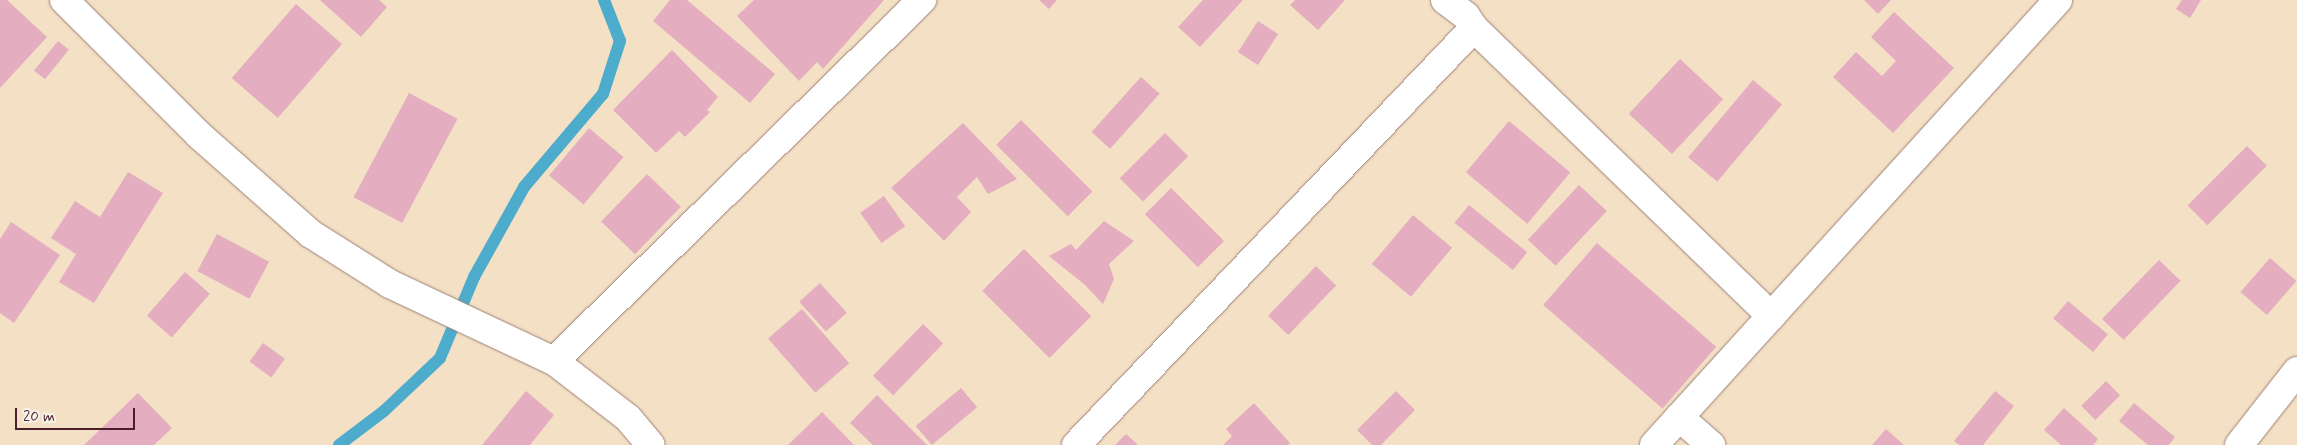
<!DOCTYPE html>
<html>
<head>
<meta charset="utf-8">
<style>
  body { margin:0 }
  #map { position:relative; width:2297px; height:445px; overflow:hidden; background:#f3e0c5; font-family:Mynerve,sans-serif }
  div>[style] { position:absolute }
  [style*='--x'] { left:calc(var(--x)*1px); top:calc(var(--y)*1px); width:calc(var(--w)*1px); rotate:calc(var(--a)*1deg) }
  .stream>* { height:12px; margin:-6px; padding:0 6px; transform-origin:6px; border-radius:6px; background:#4daccc }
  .building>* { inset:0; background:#e4aec0; transform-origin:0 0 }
  .roads { filter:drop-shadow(0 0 1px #9e8078) drop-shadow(0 0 1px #9e8078) }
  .minor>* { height:28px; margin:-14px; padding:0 14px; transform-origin:14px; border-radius:14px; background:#fff }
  span { translate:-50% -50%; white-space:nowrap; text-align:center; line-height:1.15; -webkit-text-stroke:4px #f7f3e8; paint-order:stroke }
  .scale { position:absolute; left:15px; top:408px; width:120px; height:22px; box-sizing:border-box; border:2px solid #4a1f2b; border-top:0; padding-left:6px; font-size:15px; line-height:18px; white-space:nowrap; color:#4a1f2b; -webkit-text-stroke:4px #f7f3e8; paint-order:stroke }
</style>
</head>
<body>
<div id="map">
  <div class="stream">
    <i style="--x:339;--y:445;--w:56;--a:-37.1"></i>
    <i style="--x:384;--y:411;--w:77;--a:-43.4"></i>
    <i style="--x:440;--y:358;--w:88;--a:-67.2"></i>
    <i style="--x:474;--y:277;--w:103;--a:-60.9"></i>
    <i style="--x:524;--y:187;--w:122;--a:-49.7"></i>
    <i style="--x:603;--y:94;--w:56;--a:-72.2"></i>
    <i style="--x:620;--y:41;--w:44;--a:-111.3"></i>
  </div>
  <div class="building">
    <i style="clip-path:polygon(0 0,7px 0,47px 37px,0 88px)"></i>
    <i style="clip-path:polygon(320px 0,379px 0,387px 7px,361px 37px)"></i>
    <i style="clip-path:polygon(670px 0,687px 0,775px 74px,750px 103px,653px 21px)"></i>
    <i style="clip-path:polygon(754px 0,884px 0,823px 69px,817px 62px,799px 81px,737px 16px)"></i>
    <i style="clip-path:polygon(1039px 0,1057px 0,1049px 9px)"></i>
    <i style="clip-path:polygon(1203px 0,1243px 0,1200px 47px,1178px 27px)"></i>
    <i style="clip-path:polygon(1295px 0,1345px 0,1318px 30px,1290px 5px)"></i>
    <i style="clip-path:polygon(1864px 0,1891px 0,1878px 14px)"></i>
    <i style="clip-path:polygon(2182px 0,2201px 0,2190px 18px,2176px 9px)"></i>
    <i style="left:296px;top:4px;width:61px;height:98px;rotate:41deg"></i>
    <i style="clip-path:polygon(1894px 12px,1954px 68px,1893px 133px,1833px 77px,1856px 52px,1882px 76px,1896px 61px,1871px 37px)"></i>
    <i style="left:1258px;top:21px;width:24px;height:37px;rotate:33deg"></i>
    <i style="left:58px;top:41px;width:14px;height:38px;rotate:39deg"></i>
    <i style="clip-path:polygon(672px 50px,718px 97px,707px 110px,710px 112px,685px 137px,679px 131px,656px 153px,613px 110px)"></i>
    <i style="left:1680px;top:59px;width:59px;height:75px;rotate:43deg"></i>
    <i style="left:1141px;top:77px;width:25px;height:74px;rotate:42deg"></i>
    <i style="left:1753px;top:80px;width:38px;height:101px;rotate:40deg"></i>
    <i style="left:409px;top:93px;width:55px;height:118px;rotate:28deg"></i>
    <i style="left:1021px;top:120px;width:101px;height:35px;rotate:45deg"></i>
    <i style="left:1509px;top:121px;width:80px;height:67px;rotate:40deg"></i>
    <i style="clip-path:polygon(963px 123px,1017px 179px,988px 194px,977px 177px,957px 197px,971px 212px,944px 241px,891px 188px)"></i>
    <i style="left:589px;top:128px;width:45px;height:62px;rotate:40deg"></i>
    <i style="left:1165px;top:133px;width:33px;height:64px;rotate:45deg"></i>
    <i style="left:2247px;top:146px;width:28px;height:84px;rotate:45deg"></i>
    <i style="clip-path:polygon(128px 172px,163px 193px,94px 303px,59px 282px,76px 254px,51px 238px,75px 201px,100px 217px)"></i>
    <i style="left:647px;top:174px;width:47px;height:66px;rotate:44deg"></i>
    <i style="left:1579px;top:185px;width:38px;height:75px;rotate:43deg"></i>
    <i style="left:1171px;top:188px;width:75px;height:37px;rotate:45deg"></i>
    <i style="left:884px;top:196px;width:37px;height:29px;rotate:55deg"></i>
    <i style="left:1469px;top:205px;width:75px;height:23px;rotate:39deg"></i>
    <i style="left:1413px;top:215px;width:51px;height:64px;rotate:40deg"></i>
    <i style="clip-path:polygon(1104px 221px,1134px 241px,1109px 264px,1114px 279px,1103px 304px,1085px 285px,1049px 256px,1071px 244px,1076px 250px)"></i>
    <i style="clip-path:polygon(11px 222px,60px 255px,14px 323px,0 313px,0 239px)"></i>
    <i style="left:217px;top:234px;width:59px;height:42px;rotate:28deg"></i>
    <i style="left:1597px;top:243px;width:158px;height:82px;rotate:41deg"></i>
    <i style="left:1024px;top:249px;width:95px;height:59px;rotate:45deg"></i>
    <i style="left:2270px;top:258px;width:35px;height:45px;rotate:41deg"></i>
    <i style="left:2159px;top:260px;width:30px;height:82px;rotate:44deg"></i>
    <i style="left:1316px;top:266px;width:28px;height:69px;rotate:44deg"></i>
    <i style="left:185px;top:272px;width:33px;height:58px;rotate:41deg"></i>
    <i style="left:820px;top:283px;width:40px;height:28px;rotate:48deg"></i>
    <i style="left:2068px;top:301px;width:52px;height:23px;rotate:40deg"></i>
    <i style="left:802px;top:309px;width:72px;height:45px;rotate:49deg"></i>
    <i style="left:923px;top:324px;width:28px;height:72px;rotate:44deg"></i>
    <i style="left:263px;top:343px;width:27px;height:23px;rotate:36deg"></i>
    <i style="left:2106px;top:381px;width:20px;height:35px;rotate:45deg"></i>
    <i style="left:961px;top:388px;width:25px;height:59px;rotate:50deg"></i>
    <i style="clip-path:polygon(526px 391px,554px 415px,530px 445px,482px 445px)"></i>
    <i style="clip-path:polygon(1396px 391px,1415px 410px,1381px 445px,1372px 445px,1357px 430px)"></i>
    <i style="clip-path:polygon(1995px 391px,2014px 406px,1983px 445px,1959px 445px,1954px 441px)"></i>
    <i style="clip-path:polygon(138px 393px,172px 428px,154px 445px,84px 445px)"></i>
    <i style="clip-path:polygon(877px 395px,927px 445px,873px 445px,850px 423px)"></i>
    <i style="clip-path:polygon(1254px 403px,1290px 443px,1288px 445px,1223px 445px,1232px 436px,1226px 429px)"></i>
    <i style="clip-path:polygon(2134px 403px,2175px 437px,2169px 445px,2148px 445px,2119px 421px)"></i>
    <i style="clip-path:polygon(2064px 408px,2098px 439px,2093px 445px,2061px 445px,2044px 430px)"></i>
    <i style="clip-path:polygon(822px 412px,854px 445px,788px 445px)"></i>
    <i style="clip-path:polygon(1886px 429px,1904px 445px,1872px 445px)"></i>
    <i style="clip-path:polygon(1126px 434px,1138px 445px,1115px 445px)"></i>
  </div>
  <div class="roads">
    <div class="minor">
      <i style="--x:64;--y:0;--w:191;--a:45"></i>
      <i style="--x:199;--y:135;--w:149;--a:41.5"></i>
      <i style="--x:311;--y:234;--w:93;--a:32.3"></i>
      <i style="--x:390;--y:284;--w:181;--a:25.2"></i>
      <i style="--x:554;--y:361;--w:93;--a:37.6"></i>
      <i style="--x:628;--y:418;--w:35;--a:50"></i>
      <i style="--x:1445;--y:0;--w:26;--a:37"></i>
      <i style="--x:1466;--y:16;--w:14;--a:56"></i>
      <i style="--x:1474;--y:28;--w:414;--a:44.1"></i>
      <i style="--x:554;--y:361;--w:516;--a:-44.45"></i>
      <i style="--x:1679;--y:417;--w:43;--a:41.2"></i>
      <i style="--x:1076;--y:445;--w:576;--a:-46.34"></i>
      <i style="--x:1654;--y:445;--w:601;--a:-47.76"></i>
      <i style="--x:2239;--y:445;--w:94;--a:-51.9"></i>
    </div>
  </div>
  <div class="scale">20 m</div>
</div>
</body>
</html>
